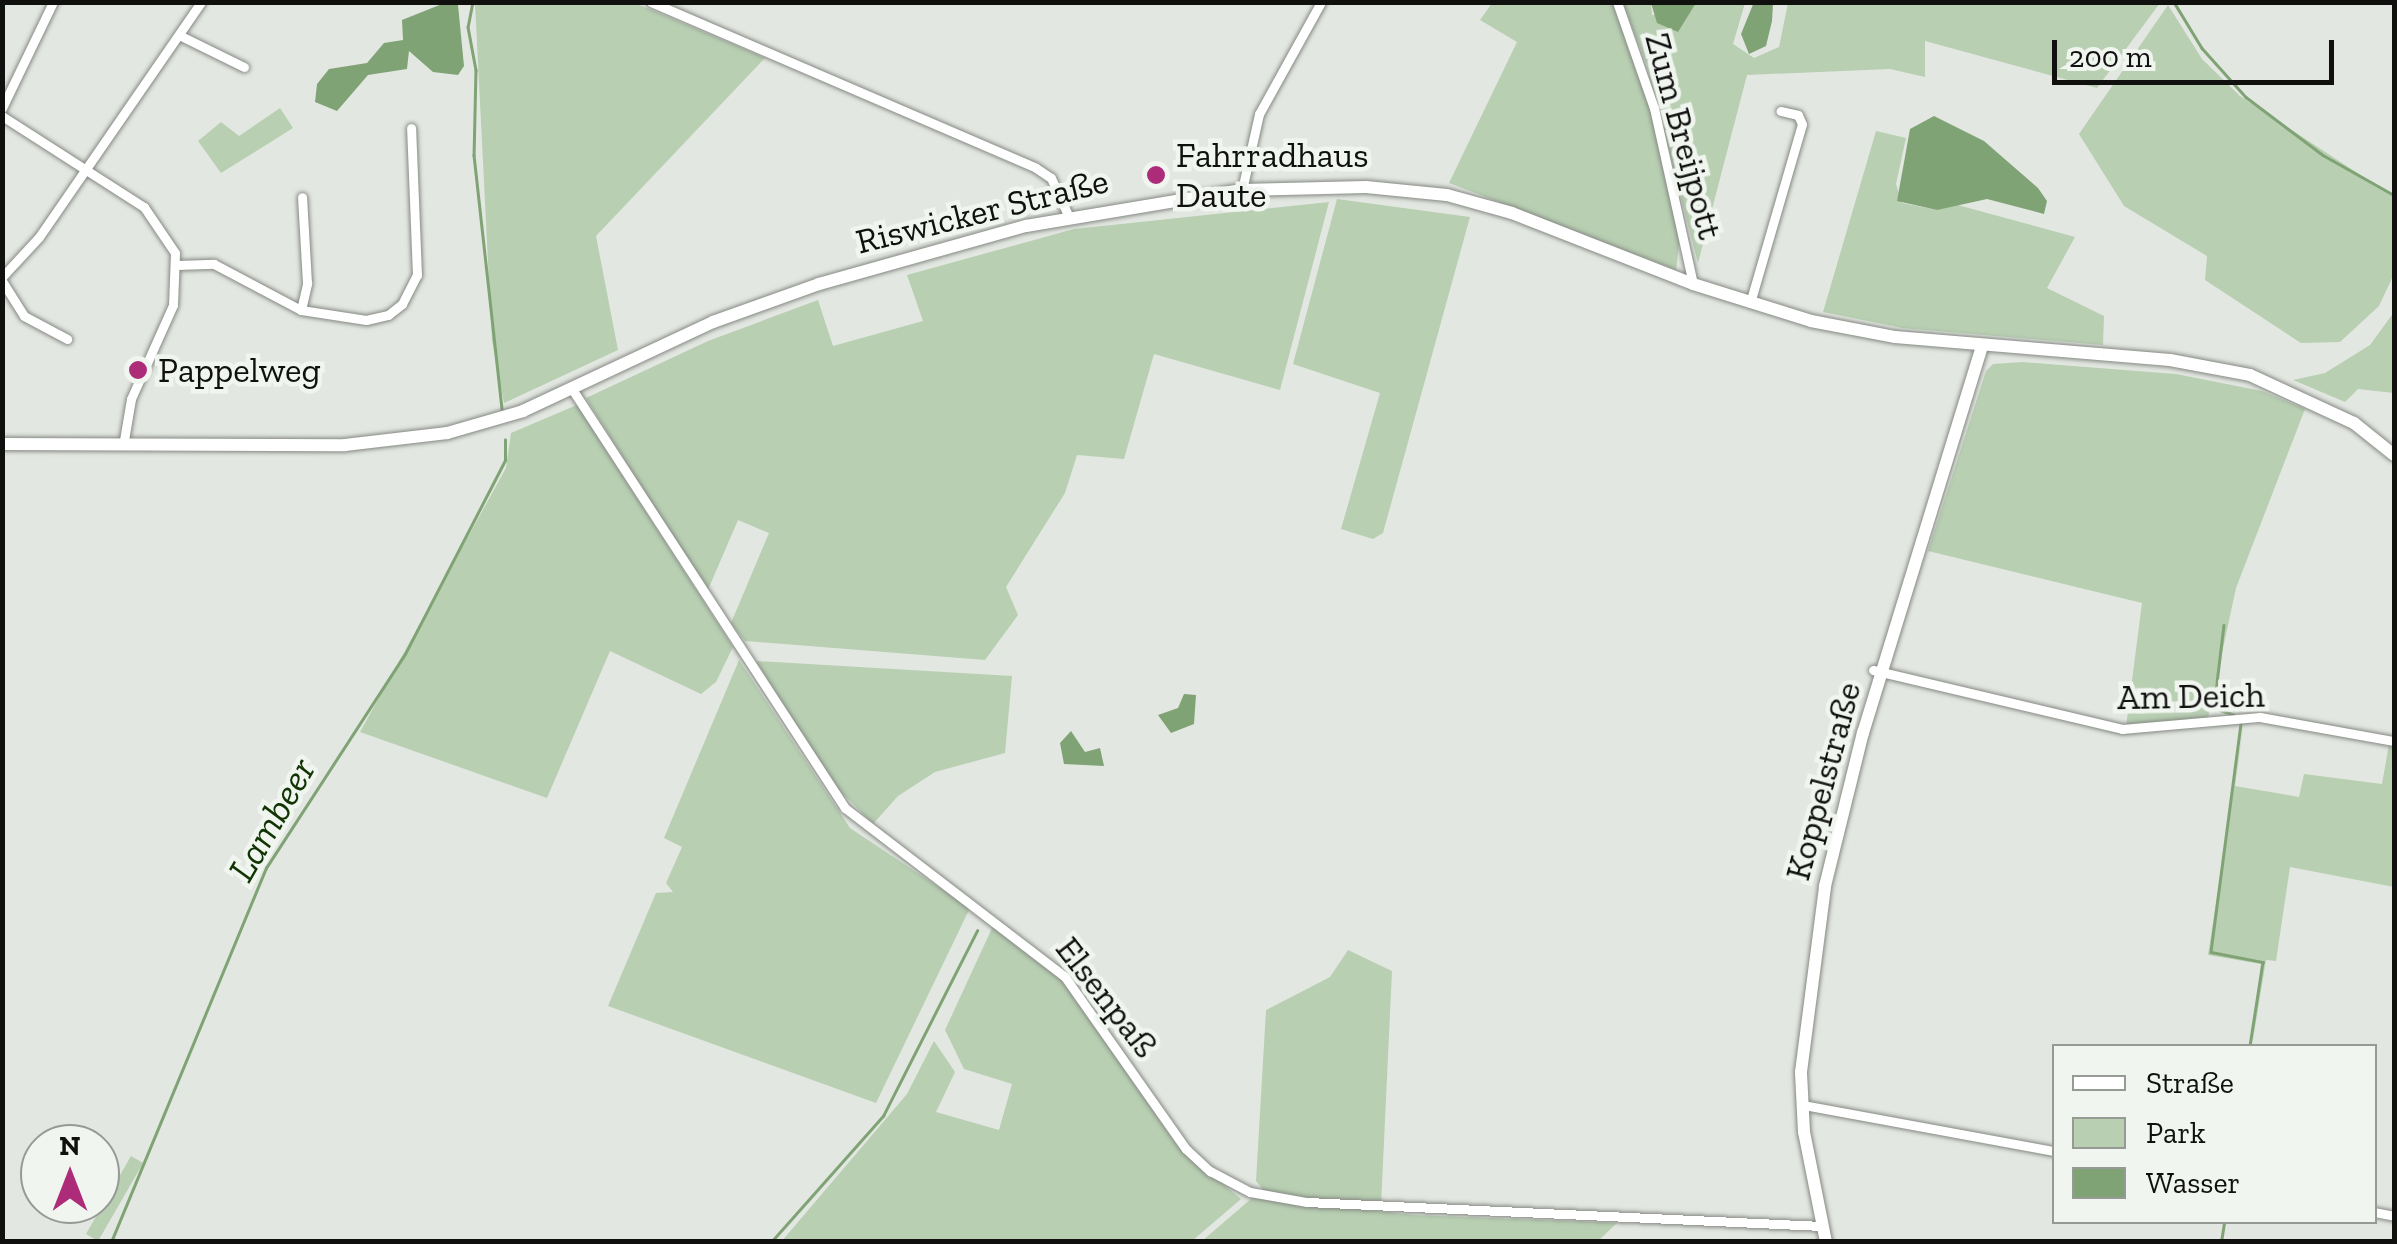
<!DOCTYPE html>
<html>
<head>
<meta charset="utf-8">
<style>
  body { margin:0 }
  #map { position:relative; width:2397px; height:1244px; overflow:hidden; background:#e3e7e1; font-family:"Zilla Slab",serif }
  div>[style] { position:absolute }
  [style*='--x'] { left:calc(var(--x)*1px); top:calc(var(--y)*1px); width:calc(var(--w)*1px); rotate:calc(var(--a)*1deg) }
  .green>* { inset:0; background:#b8cfb2; transform-origin:0 0 }
  .water>* { inset:0; background:#80a375 }
  .stream>* { height:2.5px; margin:-1.25px; padding:0 1.25px; transform-origin:1.25px; border-radius:1.25px; background:#80a375 }
  .roads { filter:drop-shadow(0 0 2px #858983) drop-shadow(0 0 2px #858983) }
  .street>* { height:9px; margin:-4.5px; padding:0 4.5px; transform-origin:4.5px; border-radius:4.5px; background:#fff }
  .secondary>* { height:12px; margin:-6px; padding:0 6px; transform-origin:6px; border-radius:6px; background:#fff }
  .dots>* { width:28px; height:28px; translate:-50% -50%; box-sizing:border-box; border:5px solid #f0f5ef; border-radius:50% }
  span { translate:-50% -50%; white-space:nowrap; text-align:center; line-height:1.15; -webkit-text-stroke:9px #f0f5ef; paint-order:stroke }
  .street-label { font-size:35px; color:#10110f }
  .poi-label { font-size:35px; color:#10110f }
  .left { translate:0 -50%; text-align:left }
  .water-label { font-size:38px; color:#103403; font-style:italic }
  .frame { position:absolute; inset:0; border:5px solid #10110f; pointer-events:none }
  .legend { position:absolute; left:2052px; top:1044px; width:325px; height:180px; box-sizing:border-box; background:#f0f5ef; border:2px solid #969a95; margin:0; padding:12px 18px; list-style:none; font-size:30px; color:#10110f }
  .legend li { display:flex; align-items:center; gap:20px; height:50px }
  .legend b { width:50px; border:2px solid #969a95 }
  .north { position:absolute; left:20px; top:1124px; width:100px; height:100px; box-sizing:border-box; background:#f0f5ef; border:2px solid #969a95; border-radius:50%; rotate:0deg; font-size:28px; font-weight:700; line-height:40px; text-align:center; color:#10110f }
  .north::after { content:''; display:block; margin:auto; width:35px; height:45px; background:#ad2c79; clip-path:polygon(50% 0,100% 100%,50% 72%,0 100%) }
  .scale { position:absolute; left:2052px; top:40px; width:282px; height:45px; box-sizing:border-box; border:5px solid #10110f; border-top:0; padding-left:12px; font-size:30px; line-height:35px; white-space:nowrap; color:#10110f; -webkit-text-stroke:8px #f0f5ef; paint-order:stroke }
</style>
</head>
<body>
<div id="map">
  <div class="green">
    <i style="clip-path:polygon(475px 3px,635px 3px,765px 58px,596px 236px,618px 350px,504px 403px,492px 341px)"></i>
    <i style="clip-path:polygon(1492px 3px,1613px 3px,1650px 106px,1680px 237px,1676px 270px,1449px 183px,1517px 42px,1480px 20px)"></i>
    <i style="clip-path:polygon(1623px 3px,1651px 3px,1652px 15px,1691px 10px,1696px 3px,1745px 3px,1733px 44px,1754px 58px,1779px 47px,1788px 3px,2160px 3px,2097px 88px,1925px 41px,1925px 77px,1890px 69px,1747px 75px,1698px 263px,1647px 66px)"></i>
    <i style="clip-path:polygon(2168px 5px,2202px 59px,2240px 96px,2394px 197px,2394px 274px,2379px 306px,2340px 342px,2301px 343px,2205px 280px,2207px 256px,2124px 206px,2079px 134px)"></i>
    <i style="clip-path:polygon(280px 108px,293px 128px,221px 173px,198px 141px,221px 122px,239px 136px)"></i>
    <i style="clip-path:polygon(1876px 131px,1906px 138px,1896px 184px,1902px 203px,1937px 210px,1954px 204px,2075px 237px,2047px 288px,2104px 316px,2103px 345px,1902px 328px,1823px 312px)"></i>
    <i style="clip-path:polygon(1337px 199px,1470px 217px,1383px 533px,1373px 539px,1341px 529px,1380px 393px,1293px 364px)"></i>
    <i style="clip-path:polygon(1329px 202px,1280px 390px,1154px 354px,1124px 459px,1077px 455px,1065px 493px,1006px 587px,1018px 615px,985px 660px,745px 641px,731px 623px,769px 533px,738px 520px,707px 592px,586px 398px,708px 341px,818px 300px,833px 346px,923px 321px,907px 275px,1074px 229px)"></i>
    <i style="clip-path:polygon(2394px 312px,2394px 393px,2358px 389px,2345px 402px,2293px 380px,2325px 373px,2370px 345px)"></i>
    <i style="clip-path:polygon(2022px 362px,2176px 374px,2262px 391px,2305px 409px,2236px 588px,2208px 718px,2126px 727px,2142px 603px,1928px 551px,1986px 371px,1993px 364px)"></i>
    <i style="clip-path:polygon(577px 405px,733px 647px,716px 682px,701px 694px,610px 651px,547px 798px,360px 732px,506px 468px,511px 433px)"></i>
    <i style="clip-path:polygon(739px 660px,850px 828px,970px 908px,876px 1103px,608px 1006px,656px 893px,673px 892px,666px 883px,682px 847px,664px 838px)"></i>
    <i style="clip-path:polygon(756px 661px,1012px 676px,1005px 753px,935px 772px,898px 796px,873px 824px,834px 785px)"></i>
    <i style="clip-path:polygon(2244px 721px,2235px 786px,2299px 797px,2304px 774px,2382px 784px,2389px 744px,2394px 744px,2394px 887px,2290px 867px,2276px 961px,2266px 960px,2252px 1046px,2261px 964px,2208px 955px)"></i>
    <i style="clip-path:polygon(993px 926px,1061px 979px,1177px 1145px,1241px 1199px,1192px 1241px,781px 1242px,907px 1094px,934px 1041px,955px 1072px,936px 1112px,999px 1130px,1012px 1084px,964px 1069px,945px 1030px)"></i>
    <i style="clip-path:polygon(1348px 950px,1392px 971px,1381px 1206px,1267px 1194px,1256px 1181px,1266px 1010px,1330px 977px)"></i>
    <i style="left:131px;top:1156px;width:14px;height:90px;rotate:30deg"></i>
    <i style="clip-path:polygon(1252px 1198px,1413px 1215px,1617px 1223px,1597px 1242px,1202px 1241px)"></i>
  </div>
  <div class="water">
    <i style="clip-path:polygon(1754px 2px,1773px 3px,1772px 21px,1766px 46px,1749px 54px,1741px 34px)"></i>
    <i style="clip-path:polygon(1651px 3px,1696px 3px,1678px 32px,1657px 23px)"></i>
    <i style="clip-path:polygon(442px 4px,458px 5px,464px 66px,458px 75px,433px 72px,409px 51px,407px 69px,368px 75px,337px 111px,315px 102px,317px 84px,329px 69px,367px 63px,384px 43px,403px 40px,402px 20px)"></i>
    <i style="clip-path:polygon(1934px 116px,1984px 141px,2038px 188px,2047px 201px,2044px 214px,1987px 199px,1937px 210px,1897px 201px,1910px 129px)"></i>
    <i style="clip-path:polygon(1184px 694px,1196px 695px,1194px 724px,1171px 733px,1158px 715px,1178px 708px)"></i>
    <i style="clip-path:polygon(1071px 731px,1085px 752px,1100px 748px,1104px 766px,1064px 764px,1060px 743px)"></i>
  </div>
  <div class="stream">
    <i style="--x:473;--y:2;--w:25;--a:101"></i>
    <i style="--x:468;--y:27;--w:44;--a:79.5"></i>
    <i style="--x:476;--y:70;--w:85;--a:91.3"></i>
    <i style="--x:474;--y:155;--w:256;--a:83.7"></i>
    <i style="--x:2174;--y:2;--w:54;--a:58.7"></i>
    <i style="--x:2202;--y:48;--w:66;--a:48.1"></i>
    <i style="--x:2246;--y:97;--w:96;--a:37"></i>
    <i style="--x:2323;--y:155;--w:81;--a:29.4"></i>
    <i style="--x:2224;--y:625;--w:84;--a:96.9"></i>
    <i style="--x:2214;--y:708;--w:20;--a:18"></i>
    <i style="--x:2241;--y:724;--w:230;--a:97.5"></i>
    <i style="--x:2211;--y:952;--w:53;--a:10.9"></i>
    <i style="--x:2263;--y:962;--w:85;--a:98.8"></i>
    <i style="--x:111;--y:1242;--w:405;--a:-67.5"></i>
    <i style="--x:266;--y:868;--w:255;--a:-57"></i>
    <i style="--x:405;--y:654;--w:218;--a:-62.7"></i>
    <i style="--x:505;--y:460;--w:20;--a:-90"></i>
    <i style="--x:771;--y:1242;--w:169;--a:-48.4"></i>
    <i style="--x:883;--y:1116;--w:208;--a:-63.1"></i>
    <i style="--x:2221;--y:1242;--w:20;--a:-81"></i>
  </div>
  <div class="roads">
    <div class="street">
      <i style="--x:651;--y:2;--w:419;--a:23.3"></i>
      <i style="--x:1036;--y:168;--w:18;--a:34"></i>
      <i style="--x:1051;--y:178;--w:41;--a:65.3"></i>
      <i style="--x:1617;--y:2;--w:112;--a:70.8"></i>
      <i style="--x:1654;--y:108;--w:180;--a:77.5"></i>
      <i style="--x:183;--y:37;--w:68;--a:26.2"></i>
      <i style="--x:2;--y:108;--w:118;--a:-64.3"></i>
      <i style="--x:2;--y:116;--w:169;--a:32.7"></i>
      <i style="--x:144;--y:207;--w:55;--a:56"></i>
      <i style="--x:175;--y:253;--w:52;--a:92.2"></i>
      <i style="--x:173;--y:305;--w:103;--a:114.1"></i>
      <i style="--x:131;--y:399;--w:42;--a:99.7"></i>
      <i style="--x:1242;--y:190;--w:78;--a:-77.4"></i>
      <i style="--x:1259;--y:114;--w:128;--a:-61"></i>
      <i style="--x:177;--y:265;--w:37;--a:-2"></i>
      <i style="--x:214;--y:264;--w:98;--a:27.9"></i>
      <i style="--x:301;--y:310;--w:66;--a:8.7"></i>
      <i style="--x:366;--y:320;--w:23;--a:-13"></i>
      <i style="--x:388;--y:315;--w:18;--a:-38"></i>
      <i style="--x:402;--y:304;--w:33;--a:-63"></i>
      <i style="--x:417;--y:275;--w:147;--a:-92.3"></i>
      <i style="--x:2;--y:277;--w:54;--a:-47.2"></i>
      <i style="--x:39;--y:237;--w:285;--a:-55.4"></i>
      <i style="--x:2;--y:281;--w:41;--a:57.8"></i>
      <i style="--x:24;--y:316;--w:49;--a:28.1"></i>
      <i style="--x:1750;--y:303;--w:186;--a:-73.8"></i>
      <i style="--x:1802;--y:124;--w:10;--a:-114"></i>
      <i style="--x:1798;--y:115;--w:18;--a:-167"></i>
      <i style="--x:301;--y:310;--w:28;--a:-77"></i>
      <i style="--x:307;--y:283;--w:86;--a:-93.3"></i>
      <i style="--x:572;--y:389;--w:500;--a:56.91"></i>
      <i style="--x:845;--y:808;--w:277;--a:37.5"></i>
      <i style="--x:1065;--y:977;--w:210;--a:54.9"></i>
      <i style="--x:1186;--y:1149;--w:33;--a:43"></i>
      <i style="--x:1210;--y:1171;--w:45;--a:27.7"></i>
      <i style="--x:1250;--y:1192;--w:58;--a:10"></i>
      <i style="--x:1307;--y:1202;--w:516;--a:2.67"></i>
      <i style="--x:1873;--y:670;--w:256;--a:13.3"></i>
      <i style="--x:2122;--y:729;--w:139;--a:-5"></i>
      <i style="--x:2260;--y:717;--w:136;--a:10.2"></i>
      <i style="--x:1803;--y:1105;--w:255;--a:10.4"></i>
      <i style="--x:2374;--y:1212;--w:20;--a:11"></i>
    </div>
    <div class="secondary">
      <i style="--x:2;--y:444;--w:343;--a:0.2"></i>
      <i style="--x:345;--y:445;--w:103;--a:-6.7"></i>
      <i style="--x:447;--y:433;--w:79;--a:-16.1"></i>
      <i style="--x:523;--y:411;--w:210;--a:-25.1"></i>
      <i style="--x:713;--y:322;--w:113;--a:-19.7"></i>
      <i style="--x:819;--y:284;--w:215;--a:-15.7"></i>
      <i style="--x:1026;--y:226;--w:219;--a:-9.5"></i>
      <i style="--x:1242;--y:190;--w:124;--a:-1.4"></i>
      <i style="--x:1366;--y:187;--w:81;--a:5.6"></i>
      <i style="--x:1447;--y:195;--w:67;--a:15.5"></i>
      <i style="--x:1512;--y:213;--w:194;--a:21.4"></i>
      <i style="--x:1693;--y:284;--w:124;--a:17.4"></i>
      <i style="--x:1811;--y:321;--w:86;--a:10.8"></i>
      <i style="--x:1895;--y:337;--w:276;--a:4.8"></i>
      <i style="--x:2170;--y:360;--w:81;--a:10.6"></i>
      <i style="--x:2250;--y:375;--w:115;--a:24.8"></i>
      <i style="--x:2354;--y:423;--w:51;--a:38.7"></i>
      <i style="--x:1826;--y:1242;--w:112;--a:-101.3"></i>
      <i style="--x:1804;--y:1132;--w:60;--a:-92.9"></i>
      <i style="--x:1801;--y:1072;--w:188;--a:-82.6"></i>
      <i style="--x:1825;--y:886;--w:158;--a:-76.1"></i>
      <i style="--x:1863;--y:733;--w:404;--a:-72.9"></i>
    </div>
  </div>
  <div class="dots">
    <i style="left:1156px;top:175px;background:#ad2c79"></i>
    <i style="left:138px;top:370px;background:#ad2c79"></i>
  </div>
  <div class="street-label">
    <span style="left:1684px;top:136px;rotate:75deg">Zum Breijpott</span>
    <span style="left:982px;top:211px;rotate:-14deg">Riswicker Straße</span>
    <span style="left:2191px;top:696px;rotate:-1deg">Am Deich</span>
    <span style="left:1823px;top:781px;rotate:-75deg">Koppelstraße</span>
    <span style="left:1107px;top:997px;rotate:52deg">Elsenpaß</span>
  </div>
  <div class="poi-label">
    <span class="left" style="left:1176px;top:175px">Fahrradhaus<br>Daute</span>
    <span class="left" style="left:158px;top:370px">Pappelweg</span>
  </div>
  <div class="water-label">
    <span style="left:272px;top:820px;rotate:-60deg">Lambeer</span>
  </div>
  <div class="frame"></div>
  <ul class="legend">
  <li><b style="height:12px;background:#fff"></b>Straße</li>
  <li><b style="height:28px;background:#b8cfb2"></b>Park</li>
  <li><b style="height:28px;background:#80a375"></b>Wasser</li>
  </ul>
  <div class="north">N</div>
  <div class="scale">200 m</div>
</div>
</body>
</html>
